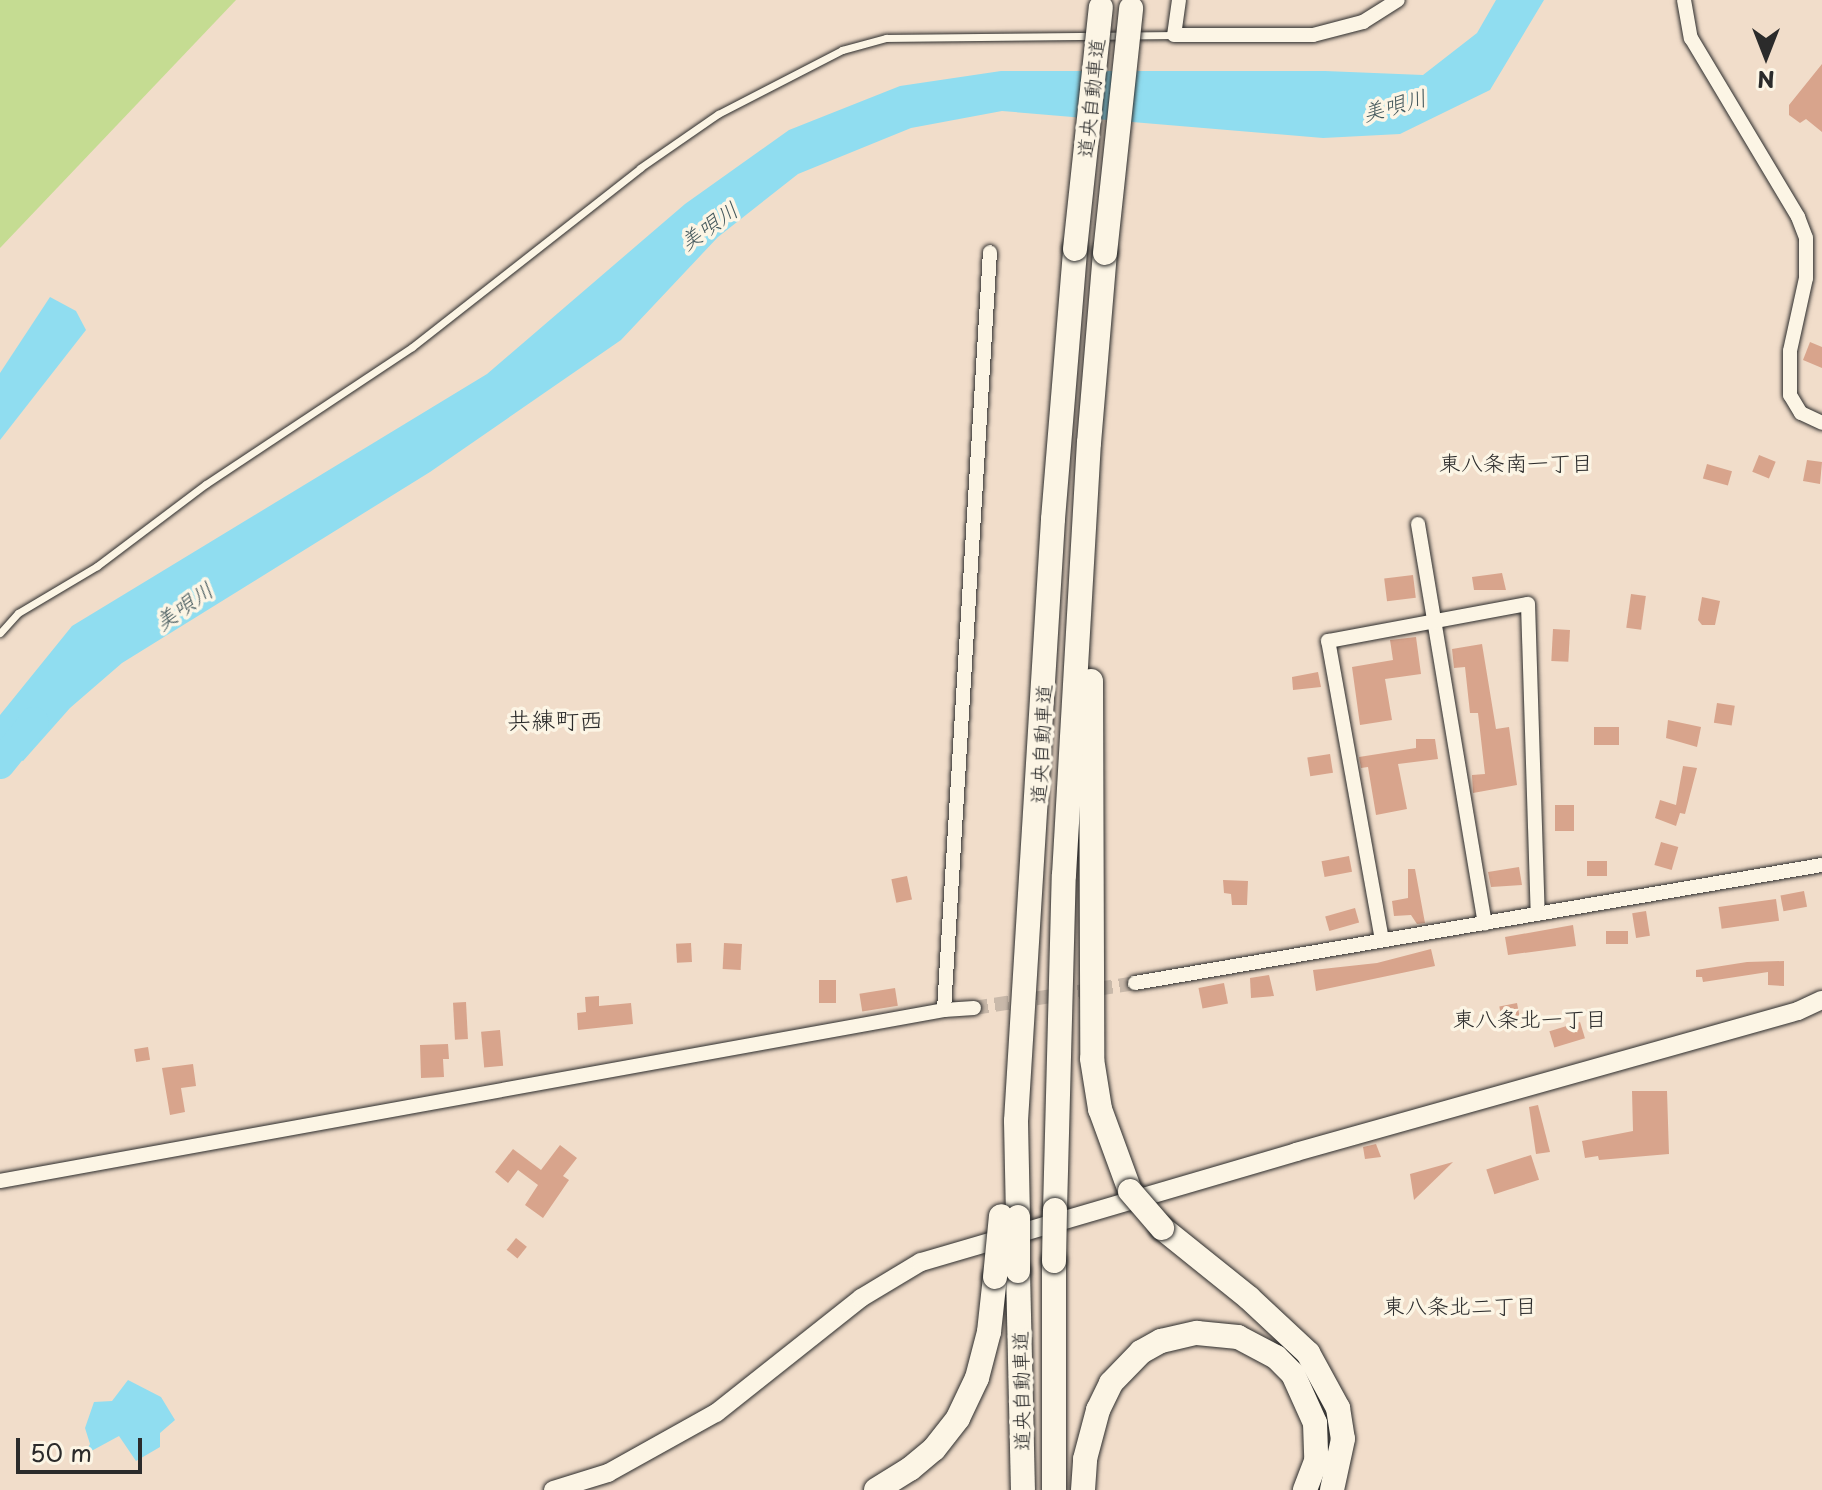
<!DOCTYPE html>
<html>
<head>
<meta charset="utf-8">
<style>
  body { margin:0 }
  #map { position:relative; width:1822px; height:1490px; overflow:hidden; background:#f1ddca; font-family:"Playpen Sans","Klee One",sans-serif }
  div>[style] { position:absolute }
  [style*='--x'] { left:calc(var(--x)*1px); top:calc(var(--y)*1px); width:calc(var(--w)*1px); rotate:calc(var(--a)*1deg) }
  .green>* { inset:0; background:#c5dc92 }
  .water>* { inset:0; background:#90ddf0 }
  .river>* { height:30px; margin:-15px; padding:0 15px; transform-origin:15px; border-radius:15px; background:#90ddf0 }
  .building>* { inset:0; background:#d8a48c; transform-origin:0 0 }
  .minor-tunnel>* { height:14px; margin-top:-7px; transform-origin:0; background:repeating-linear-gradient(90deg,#c9b9aa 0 14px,transparent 0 21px) }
  .roads { filter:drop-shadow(0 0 2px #2b2b2b) drop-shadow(0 0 2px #2b2b2b) }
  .service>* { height:7px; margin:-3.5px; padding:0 3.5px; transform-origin:3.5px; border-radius:3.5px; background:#fcf5e5 }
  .minor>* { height:14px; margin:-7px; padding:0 7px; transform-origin:7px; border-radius:7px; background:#fcf5e5 }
  .tertiary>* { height:18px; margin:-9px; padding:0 9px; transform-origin:9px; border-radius:9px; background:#fcf5e5 }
  .motorway>* { height:24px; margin:-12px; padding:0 12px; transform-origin:12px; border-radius:12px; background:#fcf5e5 }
  .bridges { filter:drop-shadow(0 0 2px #2b2b2b) drop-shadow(0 0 2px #2b2b2b) }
  .motorway-bridge>* { height:24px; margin:-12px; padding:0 12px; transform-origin:12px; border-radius:12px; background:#fcf5e5 }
  span { translate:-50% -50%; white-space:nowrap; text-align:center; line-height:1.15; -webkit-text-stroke:7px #fcf5e5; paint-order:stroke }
  .street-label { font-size:20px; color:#2b2b2b }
  .water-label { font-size:22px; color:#44585c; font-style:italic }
  .neighbourhood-label { font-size:22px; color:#2b2b2b }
  .quarter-label { font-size:24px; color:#2b2b2b }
  .north { position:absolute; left:1726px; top:16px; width:80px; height:80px; -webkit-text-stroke:6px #fcf5e5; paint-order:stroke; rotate:180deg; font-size:22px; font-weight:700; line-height:32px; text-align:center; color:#2b2b2b }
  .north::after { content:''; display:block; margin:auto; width:28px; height:36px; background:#2b2b2b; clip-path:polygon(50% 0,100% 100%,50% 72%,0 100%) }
  .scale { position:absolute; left:16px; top:1438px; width:126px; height:36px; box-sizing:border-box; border:4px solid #2b2b2b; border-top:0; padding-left:10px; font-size:24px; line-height:28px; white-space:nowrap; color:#2b2b2b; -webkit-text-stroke:6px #fcf5e5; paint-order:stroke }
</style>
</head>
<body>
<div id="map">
  <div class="green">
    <i style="clip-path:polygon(0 0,236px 0,0 248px)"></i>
  </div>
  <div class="water">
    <i style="clip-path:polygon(1496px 0,1544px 0,1490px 90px,1400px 134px,1323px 138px,1002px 111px,911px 128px,798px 174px,718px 237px,621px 340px,430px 472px,122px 663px,70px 708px,23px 761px,0 750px,0 715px,72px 626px,487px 374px,685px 204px,789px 130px,900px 86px,1001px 71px,1325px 71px,1423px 75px,1477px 33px)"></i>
    <i style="clip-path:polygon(50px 297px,76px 311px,86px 330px,0 440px,0 373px)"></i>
    <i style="clip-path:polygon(128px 1380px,161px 1397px,175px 1420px,160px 1433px,160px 1447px,136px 1461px,119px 1436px,84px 1455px,90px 1444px,85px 1428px,94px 1402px,112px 1401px)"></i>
  </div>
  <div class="river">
    <i style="--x:0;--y:764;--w:54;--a:-51"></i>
  </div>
  <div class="building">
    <i style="clip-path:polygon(1822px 64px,1822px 132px,1806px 119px,1800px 123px,1789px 115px,1789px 105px)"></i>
    <i style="clip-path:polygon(1810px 342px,1822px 347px,1822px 368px,1803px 360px)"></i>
    <i style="left:1759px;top:455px;width:18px;height:18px;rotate:22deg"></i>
    <i style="clip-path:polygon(1807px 460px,1822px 462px,1820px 484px,1803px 481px)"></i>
    <i style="left:1707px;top:464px;width:26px;height:15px;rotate:16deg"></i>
    <i style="clip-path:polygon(1502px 573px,1506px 590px,1474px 590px,1472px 577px)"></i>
    <i style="left:1413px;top:575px;width:23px;height:29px;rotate:83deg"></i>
    <i style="left:1631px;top:594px;width:15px;height:34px;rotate:8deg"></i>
    <i style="clip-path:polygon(1702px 597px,1720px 601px,1715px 625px,1702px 625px,1698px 620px)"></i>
    <i style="left:1553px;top:629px;width:17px;height:32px;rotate:3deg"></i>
    <i style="clip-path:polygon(1416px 637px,1421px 674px,1385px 679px,1392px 720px,1360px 725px,1352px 667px,1393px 660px,1390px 640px)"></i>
    <i style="clip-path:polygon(1482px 644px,1496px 729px,1509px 727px,1517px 785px,1473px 793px,1472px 775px,1485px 774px,1478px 713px,1470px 713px,1465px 667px,1454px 668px,1452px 649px)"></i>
    <i style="clip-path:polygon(1318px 672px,1321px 687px,1293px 690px,1292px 677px)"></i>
    <i style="left:1717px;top:703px;width:18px;height:20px;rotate:9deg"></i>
    <i style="clip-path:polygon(1668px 720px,1701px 727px,1697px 747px,1666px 738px)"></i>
    <i style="left:1594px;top:727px;width:25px;height:18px"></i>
    <i style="clip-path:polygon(1416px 739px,1435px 739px,1438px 759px,1398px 764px,1407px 809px,1376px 815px,1368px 767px,1361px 768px,1359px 757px,1416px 748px)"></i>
    <i style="left:1330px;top:754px;width:19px;height:23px;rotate:81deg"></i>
    <i style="clip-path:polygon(1683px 766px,1697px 768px,1685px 814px,1680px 813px,1676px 826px,1655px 818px,1660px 800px,1676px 805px)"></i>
    <i style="left:1555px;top:805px;width:19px;height:26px"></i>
    <i style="left:1661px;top:842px;width:18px;height:24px;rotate:16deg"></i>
    <i style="left:1349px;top:856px;width:16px;height:28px;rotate:79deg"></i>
    <i style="left:1587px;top:861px;width:20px;height:15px"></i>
    <i style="clip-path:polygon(1519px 867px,1522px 885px,1491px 887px,1488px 872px)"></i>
    <i style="clip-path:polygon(1408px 869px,1415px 869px,1425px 923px,1417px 924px,1411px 915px,1394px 916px,1392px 901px,1408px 898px)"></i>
    <i style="left:907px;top:876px;width:24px;height:16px;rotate:78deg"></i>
    <i style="clip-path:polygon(1223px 880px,1248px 881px,1247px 905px,1232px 905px,1231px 894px,1224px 893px)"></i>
    <i style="left:1804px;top:891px;width:16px;height:24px;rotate:79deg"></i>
    <i style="left:1776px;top:899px;width:22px;height:58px;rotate:82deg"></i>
    <i style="left:1355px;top:908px;width:15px;height:31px;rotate:74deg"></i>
    <i style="left:1646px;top:911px;width:25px;height:14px;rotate:81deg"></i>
    <i style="clip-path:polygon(1573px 925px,1576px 946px,1508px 955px,1505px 937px)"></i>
    <i style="left:1628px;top:931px;width:13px;height:22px;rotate:90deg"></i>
    <i style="left:691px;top:943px;width:19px;height:15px;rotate:87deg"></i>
    <i style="left:724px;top:943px;width:18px;height:26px;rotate:3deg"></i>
    <i style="clip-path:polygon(1431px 949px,1435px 966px,1316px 991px,1313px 970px,1377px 963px)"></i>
    <i style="clip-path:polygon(1784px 961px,1784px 986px,1768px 985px,1768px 972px,1703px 982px,1702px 977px,1696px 977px,1696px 970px,1747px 962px)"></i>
    <i style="clip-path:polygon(1269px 975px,1274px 996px,1251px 998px,1250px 978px)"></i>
    <i style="left:819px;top:980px;width:17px;height:23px"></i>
    <i style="left:1224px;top:983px;width:21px;height:26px;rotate:79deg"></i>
    <i style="left:895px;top:988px;width:18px;height:36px;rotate:81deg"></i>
    <i style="clip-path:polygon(599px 996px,599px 1006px,631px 1003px,633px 1024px,578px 1030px,577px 1013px,586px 1012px,585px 997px)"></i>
    <i style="left:466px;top:1002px;width:37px;height:13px;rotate:87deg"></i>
    <i style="left:1517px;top:1003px;width:15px;height:18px;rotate:79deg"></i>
    <i style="left:1580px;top:1022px;width:17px;height:32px;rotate:73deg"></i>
    <i style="left:500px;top:1030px;width:36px;height:19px;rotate:85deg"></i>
    <i style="clip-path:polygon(448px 1044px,449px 1059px,443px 1059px,444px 1077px,421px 1078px,420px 1045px)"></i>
    <i style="left:148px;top:1047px;width:13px;height:14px;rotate:81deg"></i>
    <i style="clip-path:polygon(193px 1064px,196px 1086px,181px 1088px,185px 1112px,170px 1115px,162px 1068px)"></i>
    <i style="clip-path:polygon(1632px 1091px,1667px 1091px,1669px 1154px,1599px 1160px,1598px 1156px,1585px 1158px,1582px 1141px,1633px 1131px)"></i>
    <i style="clip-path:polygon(1538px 1105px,1550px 1152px,1536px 1154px,1529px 1107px)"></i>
    <i style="clip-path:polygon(1376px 1144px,1381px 1157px,1365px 1159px,1363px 1147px)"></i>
    <i style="clip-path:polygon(560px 1145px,577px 1158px,563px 1176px,569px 1180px,543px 1218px,525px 1205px,538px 1185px,518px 1170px,508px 1183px,495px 1172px,513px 1149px,541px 1170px)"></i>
    <i style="left:1531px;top:1155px;width:26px;height:47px;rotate:72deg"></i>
    <i style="clip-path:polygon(1453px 1162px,1414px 1200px,1410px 1174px)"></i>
    <i style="left:516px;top:1238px;width:14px;height:15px;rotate:39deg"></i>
  </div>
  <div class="minor-tunnel">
    <i style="--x:974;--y:1008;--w:163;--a:-8.8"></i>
  </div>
  <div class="roads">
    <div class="service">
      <i style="--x:0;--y:633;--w:27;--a:-48"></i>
      <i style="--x:18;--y:613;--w:92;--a:-30.7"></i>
      <i style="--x:97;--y:566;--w:136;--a:-37"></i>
      <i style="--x:206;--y:484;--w:247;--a:-33.6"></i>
      <i style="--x:412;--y:347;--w:290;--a:-38.1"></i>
      <i style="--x:640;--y:168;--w:95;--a:-34.7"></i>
      <i style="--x:718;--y:114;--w:140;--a:-27.3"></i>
      <i style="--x:842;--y:50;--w:46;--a:-15.3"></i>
      <i style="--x:886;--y:38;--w:288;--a:-0.6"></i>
    </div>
    <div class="minor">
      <i style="--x:1179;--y:0;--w:35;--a:98"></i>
      <i style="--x:1174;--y:35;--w:139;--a:0"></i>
      <i style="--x:1313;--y:35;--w:52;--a:-14.6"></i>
      <i style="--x:1363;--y:22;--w:41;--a:-32.2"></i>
      <i style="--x:1684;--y:0;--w:39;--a:80"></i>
      <i style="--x:1691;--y:38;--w:209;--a:59.1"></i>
      <i style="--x:1798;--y:217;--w:22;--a:69"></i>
      <i style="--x:1806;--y:238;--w:40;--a:90"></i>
      <i style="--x:1806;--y:278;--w:75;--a:102.4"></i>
      <i style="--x:1790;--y:351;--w:44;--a:90"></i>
      <i style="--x:1790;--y:395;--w:21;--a:59"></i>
      <i style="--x:1801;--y:413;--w:23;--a:25"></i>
      <i style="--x:1418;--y:524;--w:405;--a:80.5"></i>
      <i style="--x:1382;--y:940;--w:304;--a:-100.2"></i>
      <i style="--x:1328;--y:641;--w:203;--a:-10.5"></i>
      <i style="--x:1528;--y:604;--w:310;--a:88.2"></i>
      <i style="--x:1135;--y:983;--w:697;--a:-9.75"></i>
      <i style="--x:944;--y:1010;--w:759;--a:-86.53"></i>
      <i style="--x:0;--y:1181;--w:959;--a:-10.27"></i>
      <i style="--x:944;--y:1010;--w:30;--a:-4"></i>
    </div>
    <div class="tertiary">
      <i style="--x:553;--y:1490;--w:58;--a:-17.2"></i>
      <i style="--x:608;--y:1473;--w:124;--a:-29.1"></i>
      <i style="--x:716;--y:1413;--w:185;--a:-38.4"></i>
      <i style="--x:861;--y:1298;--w:70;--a:-31"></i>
      <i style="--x:921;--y:1262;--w:391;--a:-16.3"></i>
      <i style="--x:1296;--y:1152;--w:521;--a:-15.69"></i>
      <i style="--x:1798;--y:1011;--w:26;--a:-25"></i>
    </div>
    <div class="motorway">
      <i style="--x:1091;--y:681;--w:378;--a:89.8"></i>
      <i style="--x:1092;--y:1059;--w:51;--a:80.9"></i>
      <i style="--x:1100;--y:1109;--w:87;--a:69.9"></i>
      <i style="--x:1055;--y:1210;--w:335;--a:-88.5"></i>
      <i style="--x:1064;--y:875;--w:433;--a:-86.7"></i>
      <i style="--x:1089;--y:443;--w:191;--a:-85.2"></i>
      <i style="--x:1018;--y:1217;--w:96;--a:-91.2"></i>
      <i style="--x:1016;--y:1121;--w:603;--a:-86.48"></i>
      <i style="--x:1053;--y:519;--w:271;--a:-85.3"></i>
      <i style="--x:1162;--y:1228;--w:112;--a:38.8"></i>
      <i style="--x:1249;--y:1298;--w:81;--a:43"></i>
      <i style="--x:1308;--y:1353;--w:63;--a:61.4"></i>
      <i style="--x:1338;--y:1408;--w:31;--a:81"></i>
      <i style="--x:1343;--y:1439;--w:52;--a:102.2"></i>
      <i style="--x:1054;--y:1261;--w:229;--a:90"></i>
      <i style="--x:1018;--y:1271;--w:219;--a:88.7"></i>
      <i style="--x:876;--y:1490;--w:40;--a:-32"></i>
      <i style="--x:910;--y:1469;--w:31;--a:-40"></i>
      <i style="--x:934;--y:1449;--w:39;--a:-52"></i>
      <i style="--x:958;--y:1418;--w:44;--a:-64.6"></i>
      <i style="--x:977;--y:1378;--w:48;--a:-75.4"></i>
      <i style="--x:989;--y:1332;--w:55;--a:-83.8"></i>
      <i style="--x:1083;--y:1490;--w:31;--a:-86"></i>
      <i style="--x:1085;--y:1459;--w:51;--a:-75.1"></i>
      <i style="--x:1098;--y:1410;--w:30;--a:-64"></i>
      <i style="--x:1111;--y:1383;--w:43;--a:-45.9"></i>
      <i style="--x:1141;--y:1352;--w:23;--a:-29"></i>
      <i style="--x:1161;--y:1341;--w:37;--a:-13"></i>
      <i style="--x:1197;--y:1333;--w:41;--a:5.6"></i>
      <i style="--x:1238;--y:1337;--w:43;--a:27.8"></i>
      <i style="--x:1276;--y:1357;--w:24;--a:45"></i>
      <i style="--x:1293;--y:1374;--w:54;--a:65.8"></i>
      <i style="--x:1315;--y:1423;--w:38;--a:88"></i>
      <i style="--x:1316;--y:1461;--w:31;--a:111"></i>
    </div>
  </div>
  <div class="bridges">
    <div class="motorway-bridge">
      <i style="--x:1075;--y:249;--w:243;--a:-83.9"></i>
      <i style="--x:1105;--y:253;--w:246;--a:-83.9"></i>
      <i style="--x:1130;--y:1191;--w:49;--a:49.1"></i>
      <i style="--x:1054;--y:1261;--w:51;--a:-88.9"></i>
      <i style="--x:1018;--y:1271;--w:54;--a:-90"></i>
      <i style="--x:995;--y:1277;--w:61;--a:-84.4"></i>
    </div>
  </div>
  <div class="street-label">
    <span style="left:1091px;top:98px;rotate:-84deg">道央自動車道</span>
    <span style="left:1041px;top:744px;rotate:-87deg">道央自動車道</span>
    <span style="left:1021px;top:1391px;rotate:-91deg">道央自動車道</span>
  </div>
  <div class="water-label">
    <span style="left:1394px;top:104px;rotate:-15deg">美唄川</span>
    <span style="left:708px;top:225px;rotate:-35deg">美唄川</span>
    <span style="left:183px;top:605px;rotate:-35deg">美唄川</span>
  </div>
  <div class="neighbourhood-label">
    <span style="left:1516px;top:462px">東八条南一丁目</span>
    <span style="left:1530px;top:1018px">東八条北一丁目</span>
    <span style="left:1460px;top:1305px">東八条北二丁目</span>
  </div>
  <div class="quarter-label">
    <span style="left:555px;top:720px">共練町西</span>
  </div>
  <div class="north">N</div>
  <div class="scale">50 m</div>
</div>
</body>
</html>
